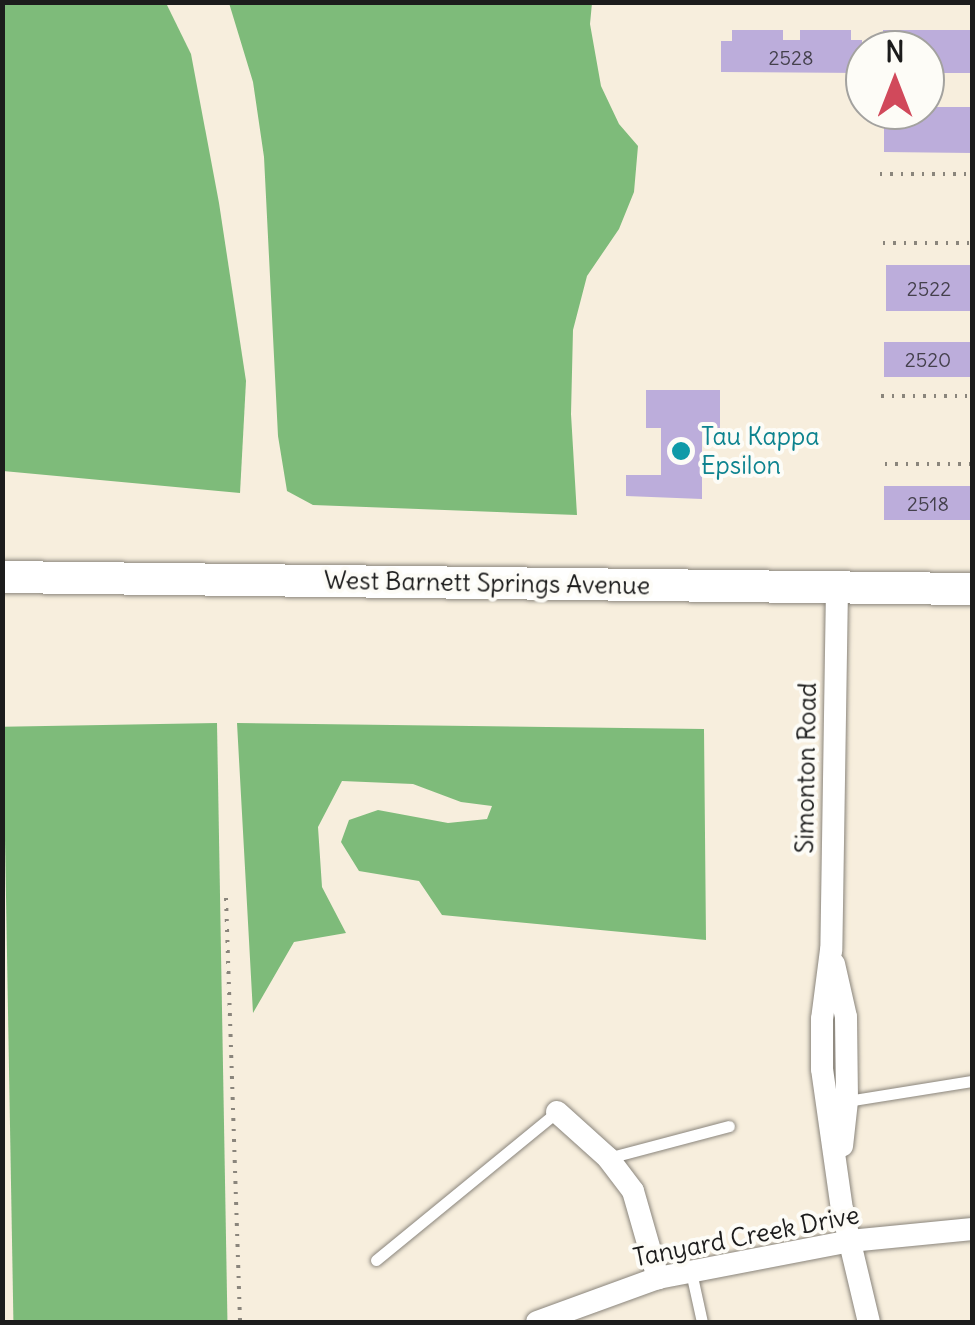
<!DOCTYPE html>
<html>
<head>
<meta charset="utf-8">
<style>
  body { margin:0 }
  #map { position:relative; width:975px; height:1325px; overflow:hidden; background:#f7eedd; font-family:Delius,sans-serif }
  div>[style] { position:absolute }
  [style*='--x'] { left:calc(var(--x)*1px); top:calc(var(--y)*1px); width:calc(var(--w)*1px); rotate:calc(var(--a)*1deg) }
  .forest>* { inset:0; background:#7ebb7a; transform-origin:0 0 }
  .building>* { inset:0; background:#bcaddb; transform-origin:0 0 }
  .path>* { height:4px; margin-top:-2px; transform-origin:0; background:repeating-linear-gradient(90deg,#8a857c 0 2.5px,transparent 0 10.5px) }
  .roads { filter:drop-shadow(0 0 2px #8a857c) drop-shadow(0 0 2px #8a857c) }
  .lane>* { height:11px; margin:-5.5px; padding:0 5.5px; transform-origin:5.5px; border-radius:5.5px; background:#fff }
  .street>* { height:22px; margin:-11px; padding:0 11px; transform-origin:11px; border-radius:11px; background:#fff }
  .secondary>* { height:32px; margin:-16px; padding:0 16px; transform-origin:16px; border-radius:16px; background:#fff }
  .dots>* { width:28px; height:28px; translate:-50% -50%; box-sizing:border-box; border:5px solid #fdfcf7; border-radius:50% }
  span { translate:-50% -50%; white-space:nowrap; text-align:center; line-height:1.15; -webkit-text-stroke:8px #fdfcf7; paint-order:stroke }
  .number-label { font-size:20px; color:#44404c }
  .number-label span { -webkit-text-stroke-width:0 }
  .culture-label { font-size:25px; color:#0d838f }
  .left { translate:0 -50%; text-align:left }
  .street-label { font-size:25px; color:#1c1c1c }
  .frame { position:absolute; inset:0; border:5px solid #1c1c1c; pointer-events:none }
  .north { position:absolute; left:845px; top:30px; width:100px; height:100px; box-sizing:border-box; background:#fdfcf7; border:2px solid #a3a29f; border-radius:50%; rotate:0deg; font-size:28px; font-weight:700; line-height:40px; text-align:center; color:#1c1c1c }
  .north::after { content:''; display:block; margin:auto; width:35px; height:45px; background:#d1495b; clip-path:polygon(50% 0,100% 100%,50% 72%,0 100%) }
</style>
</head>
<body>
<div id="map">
  <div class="forest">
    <i style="clip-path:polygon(2px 3px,166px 3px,191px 54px,219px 203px,246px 381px,240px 493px,3px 471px)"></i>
    <i style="clip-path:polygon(229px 3px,592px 3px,590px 24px,601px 86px,619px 124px,638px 146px,634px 192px,619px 229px,587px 276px,573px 330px,571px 414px,577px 515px,313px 505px,287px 491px,278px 436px,264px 157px,253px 82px)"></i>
    <i style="left:217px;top:723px;width:599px;height:214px;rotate:89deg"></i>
    <i style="clip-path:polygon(237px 723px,704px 729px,706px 940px,442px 915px,419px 881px,359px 871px,341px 842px,349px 820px,378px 810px,448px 823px,487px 819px,492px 806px,461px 802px,413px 784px,342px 781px,318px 827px,322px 887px,346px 933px,294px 942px,253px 1013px)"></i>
  </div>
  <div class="building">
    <i style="clip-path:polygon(732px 30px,783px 30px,783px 40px,800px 40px,800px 30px,851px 30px,851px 40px,862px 40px,862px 73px,721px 72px,721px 41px,732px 41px)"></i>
    <i style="clip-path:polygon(883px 30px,972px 30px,972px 73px,925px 73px,925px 50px,883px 50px)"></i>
    <i style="clip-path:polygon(925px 107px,972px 107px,972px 153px,884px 152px,884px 110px)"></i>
    <i style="left:886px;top:265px;width:86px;height:46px"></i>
    <i style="left:884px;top:342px;width:88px;height:35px"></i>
    <i style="clip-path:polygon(646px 390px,720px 390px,720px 428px,702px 428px,702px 499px,626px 496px,626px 475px,661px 475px,661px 428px,646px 428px)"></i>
    <i style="left:972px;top:486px;width:34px;height:88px;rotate:90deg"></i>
  </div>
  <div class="path">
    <i style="--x:880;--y:174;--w:92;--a:0"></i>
    <i style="--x:883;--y:243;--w:89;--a:0"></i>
    <i style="--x:881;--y:396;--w:91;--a:0"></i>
    <i style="--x:885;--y:464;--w:87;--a:0"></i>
    <i style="--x:226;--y:898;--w:424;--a:88.1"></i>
  </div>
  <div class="roads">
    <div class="lane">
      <i style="--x:847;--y:1101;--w:127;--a:-9.1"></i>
      <i style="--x:608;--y:1158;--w:125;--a:-14.8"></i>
      <i style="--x:376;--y:1260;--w:234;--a:-39.3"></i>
      <i style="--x:691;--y:1272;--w:51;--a:77.6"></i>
    </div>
    <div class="street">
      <i style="--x:837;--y:588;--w:362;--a:90.9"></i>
      <i style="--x:831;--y:950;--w:70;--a:97.4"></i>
      <i style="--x:822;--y:1019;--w:50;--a:90"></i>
      <i style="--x:822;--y:1069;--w:141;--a:81.9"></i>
      <i style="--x:842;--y:1209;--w:116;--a:76.6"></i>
      <i style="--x:834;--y:964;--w:54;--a:77.2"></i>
      <i style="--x:846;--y:1017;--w:84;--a:89.3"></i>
      <i style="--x:847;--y:1101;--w:45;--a:96.3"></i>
      <i style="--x:557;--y:1112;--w:69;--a:42"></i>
      <i style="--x:608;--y:1158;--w:41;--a:52.9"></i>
      <i style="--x:633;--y:1191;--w:91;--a:74"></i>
      <i style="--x:537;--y:1322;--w:129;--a:-20"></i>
      <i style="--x:658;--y:1278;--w:196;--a:-10.9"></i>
      <i style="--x:850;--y:1241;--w:123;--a:-5.6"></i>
    </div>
    <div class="secondary">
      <i style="--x:2;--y:577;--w:970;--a:0.71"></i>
    </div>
  </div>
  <div class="dots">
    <i style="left:681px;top:451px;background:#0f9aa8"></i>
  </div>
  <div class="number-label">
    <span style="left:791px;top:57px">2528</span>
    <span style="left:929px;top:288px">2522</span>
    <span style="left:928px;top:359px">2520</span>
    <span style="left:928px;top:503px">2518</span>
  </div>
  <div class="culture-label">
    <span class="left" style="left:701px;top:451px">Tau Kappa<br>Epsilon</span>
  </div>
  <div class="street-label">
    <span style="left:487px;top:583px;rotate:1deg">West Barnett Springs Avenue</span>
    <span style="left:806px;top:768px;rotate:-89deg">Simonton Road</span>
    <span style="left:746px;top:1236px;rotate:-11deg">Tanyard Creek Drive</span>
  </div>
  <div class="frame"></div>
  <div class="north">N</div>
</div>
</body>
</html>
